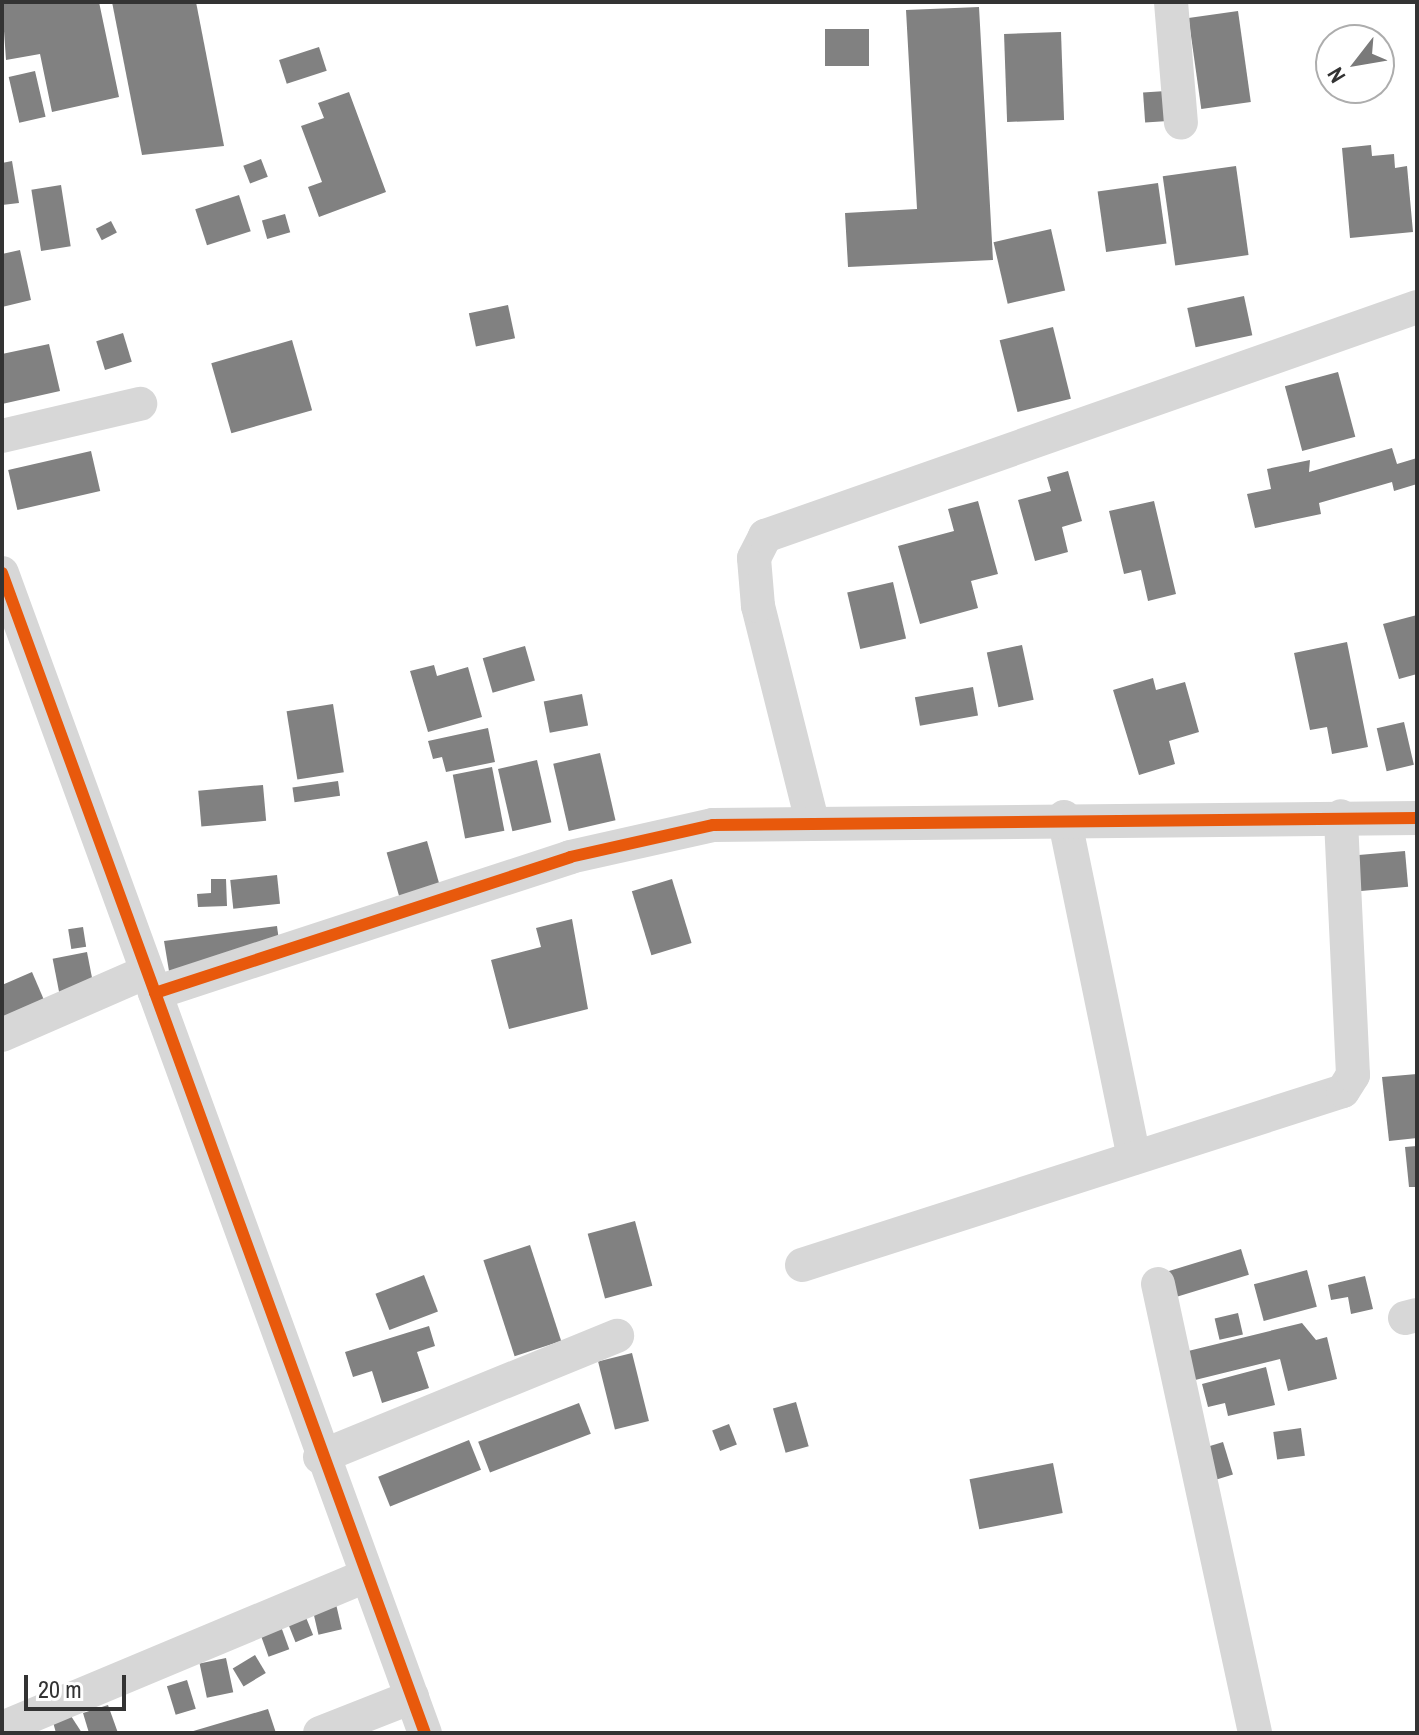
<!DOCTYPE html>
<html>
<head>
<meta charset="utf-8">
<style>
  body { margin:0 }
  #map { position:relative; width:1419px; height:1735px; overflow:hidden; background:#fff; font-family:"Archivo Narrow",sans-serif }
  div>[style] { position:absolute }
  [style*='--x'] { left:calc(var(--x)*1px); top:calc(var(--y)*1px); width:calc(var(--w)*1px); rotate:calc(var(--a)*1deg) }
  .building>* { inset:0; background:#818181; transform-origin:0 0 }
  .minor>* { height:34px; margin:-17px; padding:0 17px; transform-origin:17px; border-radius:17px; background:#d7d7d7 }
  .cycleway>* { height:12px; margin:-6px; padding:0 6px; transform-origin:6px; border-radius:6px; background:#e8590c }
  span { translate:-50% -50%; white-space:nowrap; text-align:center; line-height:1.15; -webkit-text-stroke:8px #fff; paint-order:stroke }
  .frame { position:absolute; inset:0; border:4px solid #333; pointer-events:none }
  .north { position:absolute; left:1315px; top:24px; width:80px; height:80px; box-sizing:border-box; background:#fff; border:2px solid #adadad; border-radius:50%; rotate:239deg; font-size:22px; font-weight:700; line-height:32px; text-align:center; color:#333 }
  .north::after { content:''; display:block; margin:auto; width:28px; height:36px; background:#7a7a7a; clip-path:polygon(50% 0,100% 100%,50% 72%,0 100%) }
  .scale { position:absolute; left:24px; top:1675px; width:102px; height:36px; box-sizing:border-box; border:4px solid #333; border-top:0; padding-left:10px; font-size:24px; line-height:28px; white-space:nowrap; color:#333; -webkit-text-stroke:6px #fff; paint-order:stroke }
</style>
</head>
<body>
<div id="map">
  <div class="building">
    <i style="clip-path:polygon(2px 2px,99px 2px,119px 97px,52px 112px,40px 54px,6px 60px)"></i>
    <i style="clip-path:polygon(112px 2px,196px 2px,224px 146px,142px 155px)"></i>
    <i style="clip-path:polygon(979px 7px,993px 260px,848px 267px,845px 213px,917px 209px,906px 10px)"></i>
    <i style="left:1238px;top:11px;width:92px;height:50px;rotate:82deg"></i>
    <i style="left:825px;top:29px;width:44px;height:37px"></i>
    <i style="left:1061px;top:32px;width:88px;height:57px;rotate:88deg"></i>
    <i style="left:319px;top:47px;width:25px;height:42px;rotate:72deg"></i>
    <i style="left:35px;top:71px;width:47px;height:27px;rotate:77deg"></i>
    <i style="left:1166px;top:91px;width:30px;height:23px;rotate:86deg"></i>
    <i style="clip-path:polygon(349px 92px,386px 192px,319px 217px,308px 187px,322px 182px,301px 126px,324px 118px,318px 103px)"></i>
    <i style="clip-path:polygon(1371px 145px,1372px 156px,1394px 154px,1395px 168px,1407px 166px,1413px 232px,1350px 238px,1342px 148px)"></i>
    <i style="left:261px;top:159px;width:19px;height:19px;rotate:69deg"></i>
    <i style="clip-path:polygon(12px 161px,19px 203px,2px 205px,2px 163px)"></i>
    <i style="left:1236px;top:166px;width:90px;height:74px;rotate:82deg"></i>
    <i style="left:1158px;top:183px;width:61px;height:61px;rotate:82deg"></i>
    <i style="left:61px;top:185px;width:62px;height:30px;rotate:81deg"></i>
    <i style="left:239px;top:195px;width:38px;height:46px;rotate:72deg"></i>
    <i style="left:285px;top:214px;width:19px;height:24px;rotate:74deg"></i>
    <i style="left:111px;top:221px;width:13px;height:17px;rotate:63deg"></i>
    <i style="left:1051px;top:229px;width:63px;height:59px;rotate:77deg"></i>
    <i style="clip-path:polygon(20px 250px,31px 300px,2px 307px,2px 254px)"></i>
    <i style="left:1244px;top:296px;width:40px;height:58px;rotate:78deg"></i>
    <i style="left:508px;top:305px;width:34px;height:40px;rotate:78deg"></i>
    <i style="left:1053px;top:327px;width:74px;height:55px;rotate:76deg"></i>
    <i style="left:123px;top:333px;width:30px;height:28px;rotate:73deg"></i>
    <i style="left:292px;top:340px;width:73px;height:84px;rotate:74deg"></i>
    <i style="clip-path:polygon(49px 344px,60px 391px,2px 404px,2px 354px)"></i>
    <i style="left:1338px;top:372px;width:67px;height:55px;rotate:75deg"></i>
    <i style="clip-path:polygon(1392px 448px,1397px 464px,1417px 458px,1417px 484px,1394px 491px,1392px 482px,1319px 503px,1321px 514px,1255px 528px,1247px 494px,1271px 489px,1267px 469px,1310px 460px,1309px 472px)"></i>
    <i style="left:91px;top:451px;width:41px;height:85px;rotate:77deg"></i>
    <i style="clip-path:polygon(1068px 471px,1082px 521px,1062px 527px,1068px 552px,1035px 561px,1018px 500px,1051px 491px,1047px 477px)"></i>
    <i style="clip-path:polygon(978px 501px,998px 574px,971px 581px,978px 608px,920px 624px,898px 546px,954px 531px,948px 509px)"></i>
    <i style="clip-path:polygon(1154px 501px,1176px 594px,1148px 601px,1141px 570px,1124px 574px,1109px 511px)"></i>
    <i style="left:893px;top:582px;width:58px;height:47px;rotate:77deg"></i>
    <i style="clip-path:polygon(1417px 615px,1417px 674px,1399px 679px,1383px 624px)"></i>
    <i style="clip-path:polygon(1347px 642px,1368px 747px,1332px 754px,1327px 727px,1310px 730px,1294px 653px)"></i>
    <i style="left:1022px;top:645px;width:56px;height:36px;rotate:78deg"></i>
    <i style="left:525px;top:646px;width:36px;height:44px;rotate:74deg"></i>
    <i style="clip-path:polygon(434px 665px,437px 676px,468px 667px,482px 717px,428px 732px,410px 671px)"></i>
    <i style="clip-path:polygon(1153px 678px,1156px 690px,1185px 682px,1199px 732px,1169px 741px,1175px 764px,1139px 775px,1113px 690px)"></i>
    <i style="left:973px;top:687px;width:29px;height:59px;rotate:80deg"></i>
    <i style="left:582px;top:694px;width:32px;height:39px;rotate:79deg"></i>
    <i style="left:333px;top:704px;width:69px;height:47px;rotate:81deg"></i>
    <i style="left:1404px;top:722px;width:44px;height:28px;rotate:77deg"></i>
    <i style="clip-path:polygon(488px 728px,495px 762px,446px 772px,442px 757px,433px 759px,428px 741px)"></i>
    <i style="left:600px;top:753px;width:69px;height:48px;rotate:77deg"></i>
    <i style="left:537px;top:760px;width:64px;height:40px;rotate:77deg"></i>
    <i style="left:492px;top:767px;width:65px;height:40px;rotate:79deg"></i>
    <i style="left:338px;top:781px;width:15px;height:46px;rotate:82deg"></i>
    <i style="left:263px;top:785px;width:36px;height:65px;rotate:85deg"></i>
    <i style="left:427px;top:841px;width:47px;height:42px;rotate:74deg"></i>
    <i style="left:1405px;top:851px;width:36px;height:61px;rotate:85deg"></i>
    <i style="left:277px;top:875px;width:29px;height:47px;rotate:84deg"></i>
    <i style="clip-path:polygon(211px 879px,226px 879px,227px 906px,198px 907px,197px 894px,211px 893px)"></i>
    <i style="left:672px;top:879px;width:67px;height:42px;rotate:73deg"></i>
    <i style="clip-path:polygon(572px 919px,588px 1009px,509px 1029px,491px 960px,541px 947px,536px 928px)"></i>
    <i style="clip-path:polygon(277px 926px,280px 949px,169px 971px,164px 941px)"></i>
    <i style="left:83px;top:927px;width:20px;height:15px;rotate:81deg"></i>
    <i style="left:87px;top:952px;width:37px;height:35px;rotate:79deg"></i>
    <i style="clip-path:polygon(32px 972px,44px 1000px,2px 1019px,2px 985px)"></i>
    <i style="clip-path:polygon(1417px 1074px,1417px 1138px,1389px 1141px,1382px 1077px)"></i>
    <i style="clip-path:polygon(1417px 1146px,1417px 1187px,1409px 1187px,1405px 1147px)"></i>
    <i style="left:635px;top:1221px;width:67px;height:49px;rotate:75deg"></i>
    <i style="left:530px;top:1245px;width:101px;height:49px;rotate:72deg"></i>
    <i style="left:1241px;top:1249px;width:27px;height:89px;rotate:73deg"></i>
    <i style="left:1307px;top:1270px;width:38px;height:55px;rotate:75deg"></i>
    <i style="left:424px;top:1275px;width:39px;height:52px;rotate:69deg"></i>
    <i style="clip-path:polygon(1365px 1276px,1373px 1309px,1351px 1314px,1348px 1297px,1331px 1300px,1328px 1285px)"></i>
    <i style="left:1238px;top:1313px;width:22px;height:24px;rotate:77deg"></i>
    <i style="clip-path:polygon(1302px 1323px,1316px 1340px,1327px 1337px,1337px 1379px,1288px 1391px,1280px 1359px,1187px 1382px,1180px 1353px)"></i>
    <i style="clip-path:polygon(429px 1326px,435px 1346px,417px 1352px,429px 1388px,382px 1403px,372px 1371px,353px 1377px,345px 1352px)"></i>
    <i style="left:632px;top:1353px;width:70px;height:35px;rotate:76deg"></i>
    <i style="clip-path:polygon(1266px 1367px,1275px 1405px,1228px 1416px,1225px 1403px,1208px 1407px,1202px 1384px)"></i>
    <i style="left:796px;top:1402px;width:46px;height:24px;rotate:74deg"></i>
    <i style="left:579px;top:1403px;width:33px;height:108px;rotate:69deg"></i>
    <i style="left:729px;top:1424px;width:22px;height:18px;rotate:69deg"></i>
    <i style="left:1301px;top:1428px;width:28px;height:28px;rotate:82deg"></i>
    <i style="left:469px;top:1440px;width:32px;height:98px;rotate:68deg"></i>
    <i style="left:1223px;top:1442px;width:34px;height:29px;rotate:73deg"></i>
    <i style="left:1053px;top:1463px;width:51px;height:85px;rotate:79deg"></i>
    <i style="left:336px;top:1604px;width:26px;height:24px;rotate:77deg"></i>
    <i style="left:303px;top:1610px;width:27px;height:19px;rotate:68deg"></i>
    <i style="left:279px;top:1621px;width:30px;height:22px;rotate:70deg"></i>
    <i style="left:255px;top:1655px;width:21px;height:26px;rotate:59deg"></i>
    <i style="left:226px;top:1658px;width:35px;height:27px;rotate:78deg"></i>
    <i style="left:187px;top:1680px;width:30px;height:21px;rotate:73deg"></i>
    <i style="clip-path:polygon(108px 1705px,118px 1733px,89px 1733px,83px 1713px)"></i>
    <i style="clip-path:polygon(268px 1709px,276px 1733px,191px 1733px,190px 1732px)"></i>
    <i style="clip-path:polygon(71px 1716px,82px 1733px,56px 1733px,53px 1722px)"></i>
  </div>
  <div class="minor">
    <i style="--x:1171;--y:2;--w:121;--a:85.3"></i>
    <i style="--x:2;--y:436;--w:142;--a:-13.1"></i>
    <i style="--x:2;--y:573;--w:1235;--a:69.97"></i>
    <i style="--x:1064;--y:817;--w:348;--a:78.4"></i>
    <i style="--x:812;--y:821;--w:222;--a:-104.1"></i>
    <i style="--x:758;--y:606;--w:48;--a:-94.8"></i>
    <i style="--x:754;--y:558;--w:25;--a:-63"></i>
    <i style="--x:765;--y:536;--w:691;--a:-19.35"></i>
    <i style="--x:155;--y:993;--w:437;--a:-18.1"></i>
    <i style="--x:570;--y:857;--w:147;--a:-12.6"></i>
    <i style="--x:713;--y:825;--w:704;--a:-0.57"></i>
    <i style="--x:2;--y:1035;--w:157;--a:-23.6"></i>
    <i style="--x:802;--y:1265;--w:568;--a:-17.83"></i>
    <i style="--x:1343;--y:1091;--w:19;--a:-58"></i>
    <i style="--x:1353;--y:1075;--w:259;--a:-92.7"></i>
    <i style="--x:1158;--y:1284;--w:459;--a:77.8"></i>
    <i style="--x:1405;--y:1318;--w:12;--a:-14"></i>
    <i style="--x:320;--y:1457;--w:321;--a:-22.2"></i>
    <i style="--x:2;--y:1728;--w:394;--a:-22.7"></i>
    <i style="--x:320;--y:1733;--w:99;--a:-21.4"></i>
  </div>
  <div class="cycleway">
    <i style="--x:2;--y:573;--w:1235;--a:69.97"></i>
    <i style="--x:155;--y:993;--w:437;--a:-18.1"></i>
    <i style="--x:570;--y:857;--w:147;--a:-12.6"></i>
    <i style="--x:713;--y:825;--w:704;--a:-0.57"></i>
  </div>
  <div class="frame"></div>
  <div class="north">N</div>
  <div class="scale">20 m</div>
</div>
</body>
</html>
